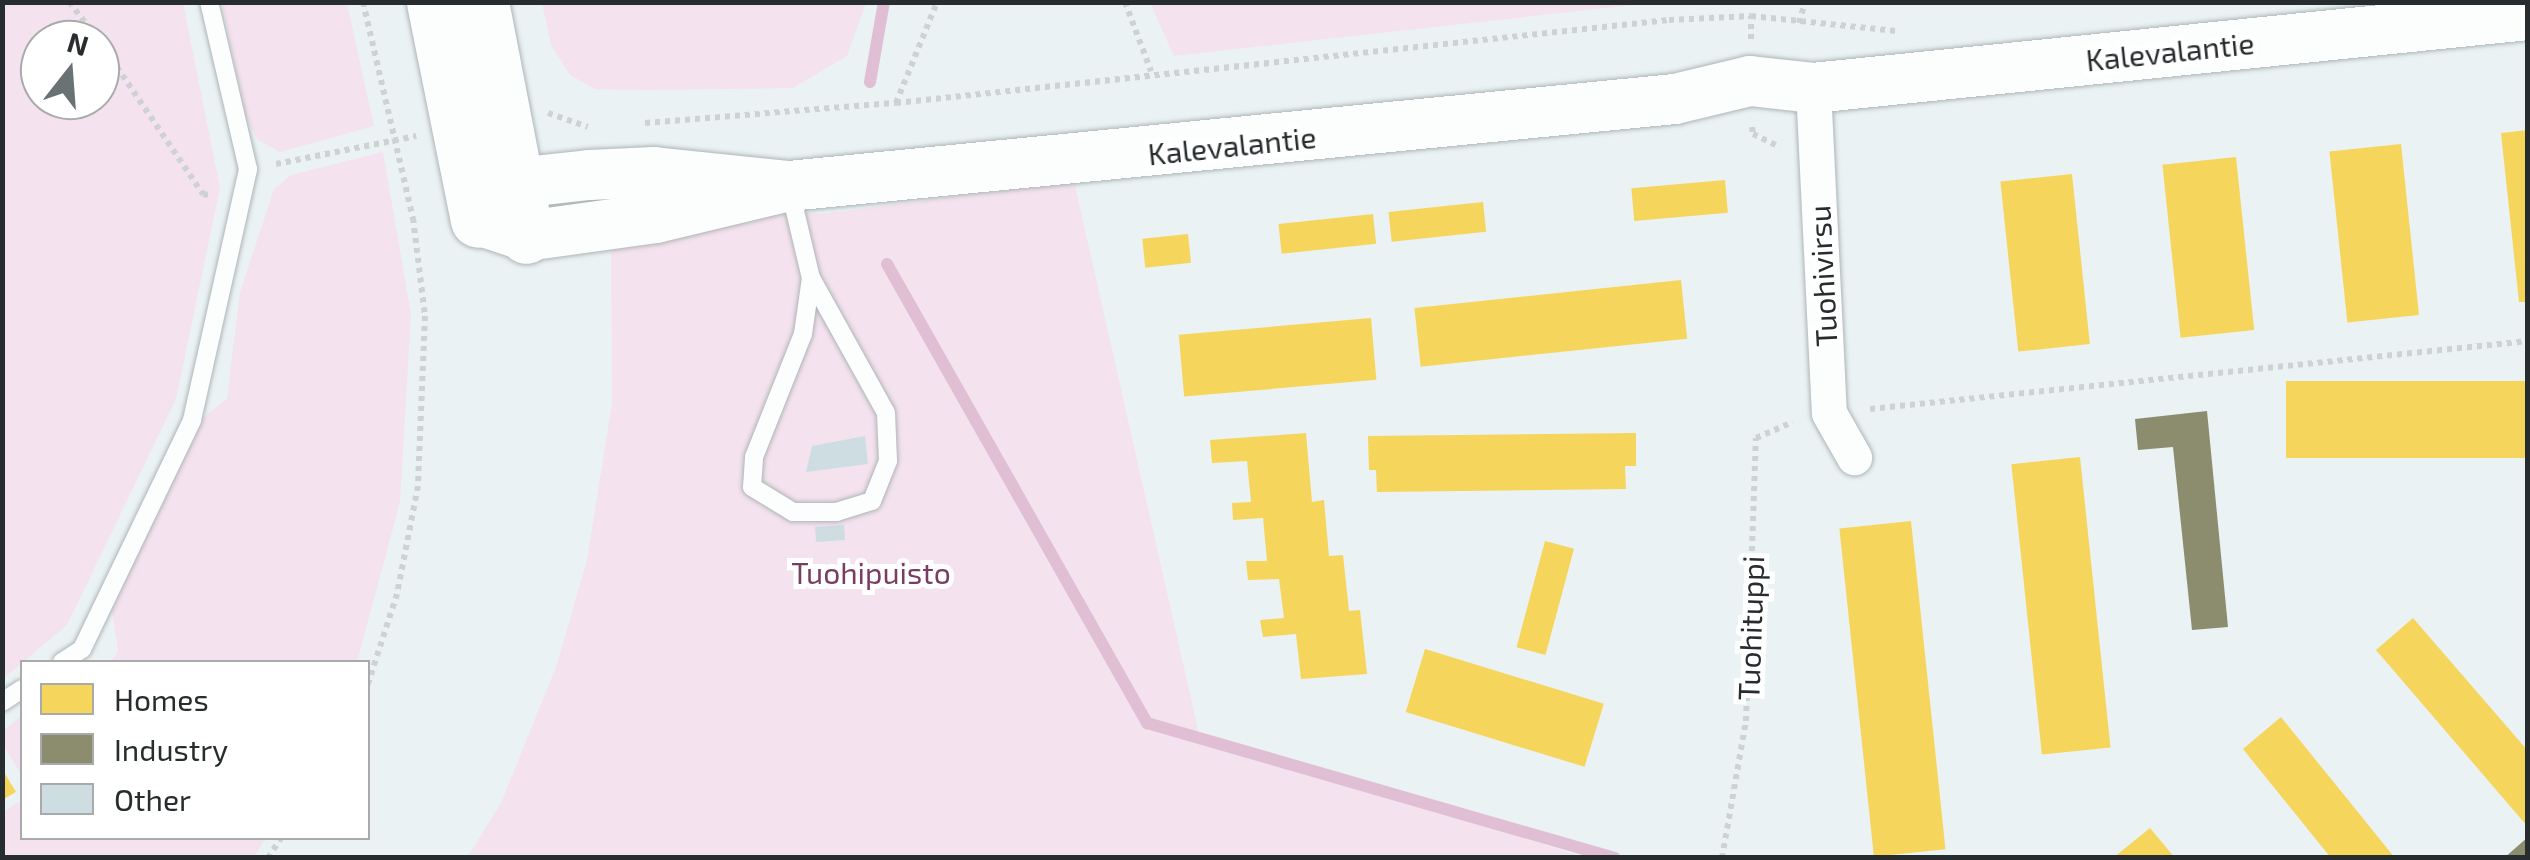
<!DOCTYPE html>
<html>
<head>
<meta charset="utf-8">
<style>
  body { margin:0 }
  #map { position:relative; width:2530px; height:860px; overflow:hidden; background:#eaf2f4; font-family:"Exo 2",sans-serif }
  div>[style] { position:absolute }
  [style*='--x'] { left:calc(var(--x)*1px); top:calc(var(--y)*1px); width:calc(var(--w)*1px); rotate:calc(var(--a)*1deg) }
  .green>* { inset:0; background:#f4e2ef }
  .homes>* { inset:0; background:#f6d55c; transform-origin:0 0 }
  .industry>* { inset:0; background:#8c8c6e }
  .stream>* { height:12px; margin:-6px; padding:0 6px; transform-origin:6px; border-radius:6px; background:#e0bfd4 }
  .building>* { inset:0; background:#cddde1; transform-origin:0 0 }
  .path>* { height:6px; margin-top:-3px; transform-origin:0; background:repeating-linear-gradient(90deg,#ced2d2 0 5px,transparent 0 10px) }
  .roads { filter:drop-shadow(0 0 2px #afb5b6) drop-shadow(0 0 2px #afb5b6) }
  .lane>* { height:18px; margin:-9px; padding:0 9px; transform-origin:9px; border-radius:9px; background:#fcfdfd }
  .street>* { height:35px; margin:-17.5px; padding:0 17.5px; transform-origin:17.5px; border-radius:17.5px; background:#fcfdfd }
  .secondary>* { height:50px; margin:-25px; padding:0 25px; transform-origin:25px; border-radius:25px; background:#fcfdfd }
  .primary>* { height:55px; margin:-27.5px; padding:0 27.5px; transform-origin:27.5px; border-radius:27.5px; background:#fcfdfd }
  span { translate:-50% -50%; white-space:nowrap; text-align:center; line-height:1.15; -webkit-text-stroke:10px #fff; paint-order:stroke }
  .street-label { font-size:30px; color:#272d2e }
  .park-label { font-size:30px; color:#793c62 }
  .frame { position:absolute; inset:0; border:5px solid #272d2e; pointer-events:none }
  .legend { position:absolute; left:20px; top:660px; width:350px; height:180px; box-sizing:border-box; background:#fff; border:2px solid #a9abab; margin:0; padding:12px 18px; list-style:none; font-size:30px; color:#272d2e }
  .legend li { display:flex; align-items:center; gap:20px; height:50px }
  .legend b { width:50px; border:2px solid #a9abab }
  .north { position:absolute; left:20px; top:20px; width:100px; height:100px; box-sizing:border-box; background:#fff; border:2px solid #a9abab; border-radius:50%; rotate:17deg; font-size:28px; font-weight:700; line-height:40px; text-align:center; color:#272d2e }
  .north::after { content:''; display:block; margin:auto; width:35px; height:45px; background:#6b7273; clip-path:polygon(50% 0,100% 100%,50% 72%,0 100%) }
</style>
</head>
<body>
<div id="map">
  <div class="green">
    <i style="clip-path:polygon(evenodd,3px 2px,183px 3px,220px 188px,176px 399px,67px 625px,3px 679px,3px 2px,40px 40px,100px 40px,100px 100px,40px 100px,40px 40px)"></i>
    <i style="clip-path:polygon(222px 3px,347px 3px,374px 126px,280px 152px,258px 140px,245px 116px)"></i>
    <i style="clip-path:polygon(542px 3px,542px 2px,866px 3px,847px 56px,793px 88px,646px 90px,595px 89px,570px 75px,551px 45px)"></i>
    <i style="clip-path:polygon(1651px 3px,1174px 56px,1150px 3px,1150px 2px)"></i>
    <i style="clip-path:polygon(383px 152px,411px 314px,400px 502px,357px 662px,111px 662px,118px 651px,112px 610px,200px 420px,227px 399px,240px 292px,274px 189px,291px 175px)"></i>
    <i style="clip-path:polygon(1074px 181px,1199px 734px,1583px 857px,467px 858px,501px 803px,556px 667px,587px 560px,612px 403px,611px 241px,778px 212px,822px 214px)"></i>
    <i style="clip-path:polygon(22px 715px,22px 714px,22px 776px,2px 743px,3px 731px)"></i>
    <i style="clip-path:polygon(22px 800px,22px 838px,266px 838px,254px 857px,3px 857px,3px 812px)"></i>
  </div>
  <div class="homes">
    <i style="clip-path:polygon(2528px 130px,2528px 302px,2519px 302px,2501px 133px)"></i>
    <i style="left:2401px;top:144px;width:172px;height:72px;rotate:84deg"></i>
    <i style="left:2236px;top:157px;width:174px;height:74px;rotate:84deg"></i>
    <i style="left:2072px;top:174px;width:171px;height:72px;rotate:84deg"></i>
    <i style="left:1725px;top:180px;width:33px;height:94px;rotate:85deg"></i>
    <i style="left:1483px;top:202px;width:30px;height:95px;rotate:84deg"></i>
    <i style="left:1373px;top:214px;width:30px;height:95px;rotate:84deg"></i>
    <i style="left:1188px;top:234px;width:29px;height:46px;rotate:84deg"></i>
    <i style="left:1681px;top:280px;width:59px;height:268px;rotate:84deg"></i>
    <i style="left:1371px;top:318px;width:62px;height:193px;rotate:85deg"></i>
    <i style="left:2528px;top:381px;width:77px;height:242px;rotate:90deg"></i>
    <i style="clip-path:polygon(1306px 433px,1312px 502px,1324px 500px,1329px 556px,1343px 555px,1349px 611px,1360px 610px,1367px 674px,1301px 679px,1296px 634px,1263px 637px,1260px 620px,1284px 618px,1279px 579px,1248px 580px,1246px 561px,1267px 561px,1263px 518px,1233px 520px,1232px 503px,1251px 502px,1247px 461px,1212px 463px,1210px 440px)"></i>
    <i style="clip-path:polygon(1636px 433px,1636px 466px,1625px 466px,1626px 489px,1377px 492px,1376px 470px,1369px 470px,1368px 436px)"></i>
    <i style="left:2080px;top:457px;width:292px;height:69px;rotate:84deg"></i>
    <i style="left:1911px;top:521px;width:330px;height:72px;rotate:84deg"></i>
    <i style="left:1545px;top:541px;width:30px;height:110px;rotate:15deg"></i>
    <i style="clip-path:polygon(2413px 618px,2528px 751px,2528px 827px,2376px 650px)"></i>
    <i style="left:1425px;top:649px;width:187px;height:66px;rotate:17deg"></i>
    <i style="clip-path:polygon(2281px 717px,2395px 858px,2331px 858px,2243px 749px)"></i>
    <i style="clip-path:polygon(2px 769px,16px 792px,2px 800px)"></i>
    <i style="clip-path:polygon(2150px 828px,2175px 858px,2113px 858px)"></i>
  </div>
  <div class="industry">
    <i style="clip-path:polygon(2207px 411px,2228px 627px,2192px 630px,2173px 447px,2138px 450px,2135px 419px)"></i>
    <i style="clip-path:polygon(2528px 837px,2528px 858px,2504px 858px)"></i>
  </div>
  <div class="stream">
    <i style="--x:870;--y:82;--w:81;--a:-80.1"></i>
    <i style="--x:887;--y:264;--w:528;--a:60.47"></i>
    <i style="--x:1147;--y:723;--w:487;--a:16.1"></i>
  </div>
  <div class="building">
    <i style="clip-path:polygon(865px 436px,868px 464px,806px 472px,812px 446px)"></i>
    <i style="left:844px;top:525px;width:15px;height:29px;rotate:86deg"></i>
  </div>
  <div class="path">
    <i style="--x:69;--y:2;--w:48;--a:51.7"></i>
    <i style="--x:363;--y:2;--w:222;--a:77"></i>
    <i style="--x:413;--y:218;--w:99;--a:83"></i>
    <i style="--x:425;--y:316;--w:170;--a:92.4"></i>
    <i style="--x:418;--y:486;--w:110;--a:101"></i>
    <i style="--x:397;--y:594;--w:95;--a:107.9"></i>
    <i style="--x:1125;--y:2;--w:74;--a:69.4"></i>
    <i style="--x:1799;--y:23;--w:22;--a:-74"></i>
    <i style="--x:1751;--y:39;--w:23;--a:-90"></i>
    <i style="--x:100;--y:42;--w:184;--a:55.9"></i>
    <i style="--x:203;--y:194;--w:10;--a:11"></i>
    <i style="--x:896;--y:103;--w:109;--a:-67.9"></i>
    <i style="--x:548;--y:113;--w:42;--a:19.3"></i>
    <i style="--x:645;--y:123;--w:252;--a:-4.6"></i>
    <i style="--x:896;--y:103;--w:777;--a:-6.13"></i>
    <i style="--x:1669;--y:20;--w:82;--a:-2.8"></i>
    <i style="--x:1751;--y:16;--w:146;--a:5.9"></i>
    <i style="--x:1752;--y:127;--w:7;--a:82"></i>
    <i style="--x:1753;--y:134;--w:30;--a:26"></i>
    <i style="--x:276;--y:164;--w:143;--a:-11.3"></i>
    <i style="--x:1870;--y:409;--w:662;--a:-5.9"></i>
    <i style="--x:268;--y:858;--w:24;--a:-57"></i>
    <i style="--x:1722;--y:858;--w:139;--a:-80.1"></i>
    <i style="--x:1746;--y:721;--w:283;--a:-88"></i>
    <i style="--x:1756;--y:438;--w:40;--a:-23.4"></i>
  </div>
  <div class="roads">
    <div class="lane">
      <i style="--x:790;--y:190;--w:90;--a:76.6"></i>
      <i style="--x:811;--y:278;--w:154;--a:60.9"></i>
      <i style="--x:886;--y:413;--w:48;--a:87.6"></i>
      <i style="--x:888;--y:461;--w:43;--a:111.8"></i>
      <i style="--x:872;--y:501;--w:37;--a:163"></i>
      <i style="--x:837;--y:512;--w:44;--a:180"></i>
      <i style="--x:793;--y:512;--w:48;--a:-148.6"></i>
      <i style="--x:752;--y:487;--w:30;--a:-86"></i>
      <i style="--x:754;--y:457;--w:132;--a:-68.3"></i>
      <i style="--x:803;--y:334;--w:57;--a:-81.9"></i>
      <i style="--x:62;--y:662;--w:24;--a:-33"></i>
      <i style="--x:82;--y:649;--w:254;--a:-64.3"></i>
      <i style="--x:192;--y:420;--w:257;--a:-77.4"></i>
      <i style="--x:248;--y:169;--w:171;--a:-103.1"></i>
      <i style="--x:2;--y:702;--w:24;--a:-33"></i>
    </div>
    <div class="street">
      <i style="--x:1813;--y:88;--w:325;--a:87.2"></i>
      <i style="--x:1829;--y:413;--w:51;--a:60.4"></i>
    </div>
    <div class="secondary">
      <i style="--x:789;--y:186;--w:136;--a:-174.1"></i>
      <i style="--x:654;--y:172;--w:65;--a:177.4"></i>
      <i style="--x:589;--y:175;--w:72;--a:173.7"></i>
      <i style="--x:517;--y:183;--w:54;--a:136.5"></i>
      <i style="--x:478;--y:220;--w:51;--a:18.4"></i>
      <i style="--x:526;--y:236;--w:131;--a:-7.9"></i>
      <i style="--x:656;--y:218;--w:137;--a:-13.5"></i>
      <i style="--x:789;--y:186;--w:890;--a:-5.61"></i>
      <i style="--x:1675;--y:99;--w:77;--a:-13.5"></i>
      <i style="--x:1750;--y:81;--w:63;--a:6.3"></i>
      <i style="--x:1813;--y:88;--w:719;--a:-5.83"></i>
    </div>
    <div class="primary">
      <i style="--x:434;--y:2;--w:222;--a:78.6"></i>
      <i style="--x:481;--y:2;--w:238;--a:79.1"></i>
    </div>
  </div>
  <div class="street-label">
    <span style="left:2170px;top:51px;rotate:-6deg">Kalevalantie</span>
    <span style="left:1232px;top:145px;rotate:-6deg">Kalevalantie</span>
    <span style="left:1822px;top:276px;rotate:-93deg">Tuohivirsu</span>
    <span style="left:1750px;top:628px;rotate:-88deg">Tuohituppi</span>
  </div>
  <div class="park-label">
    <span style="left:871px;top:572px">Tuohipuisto</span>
  </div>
  <div class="frame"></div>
  <ul class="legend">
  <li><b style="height:28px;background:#f6d55c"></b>Homes</li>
  <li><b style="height:28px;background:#8c8c6e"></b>Industry</li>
  <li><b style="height:28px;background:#cddde1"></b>Other</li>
  </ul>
  <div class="north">N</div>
</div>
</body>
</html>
